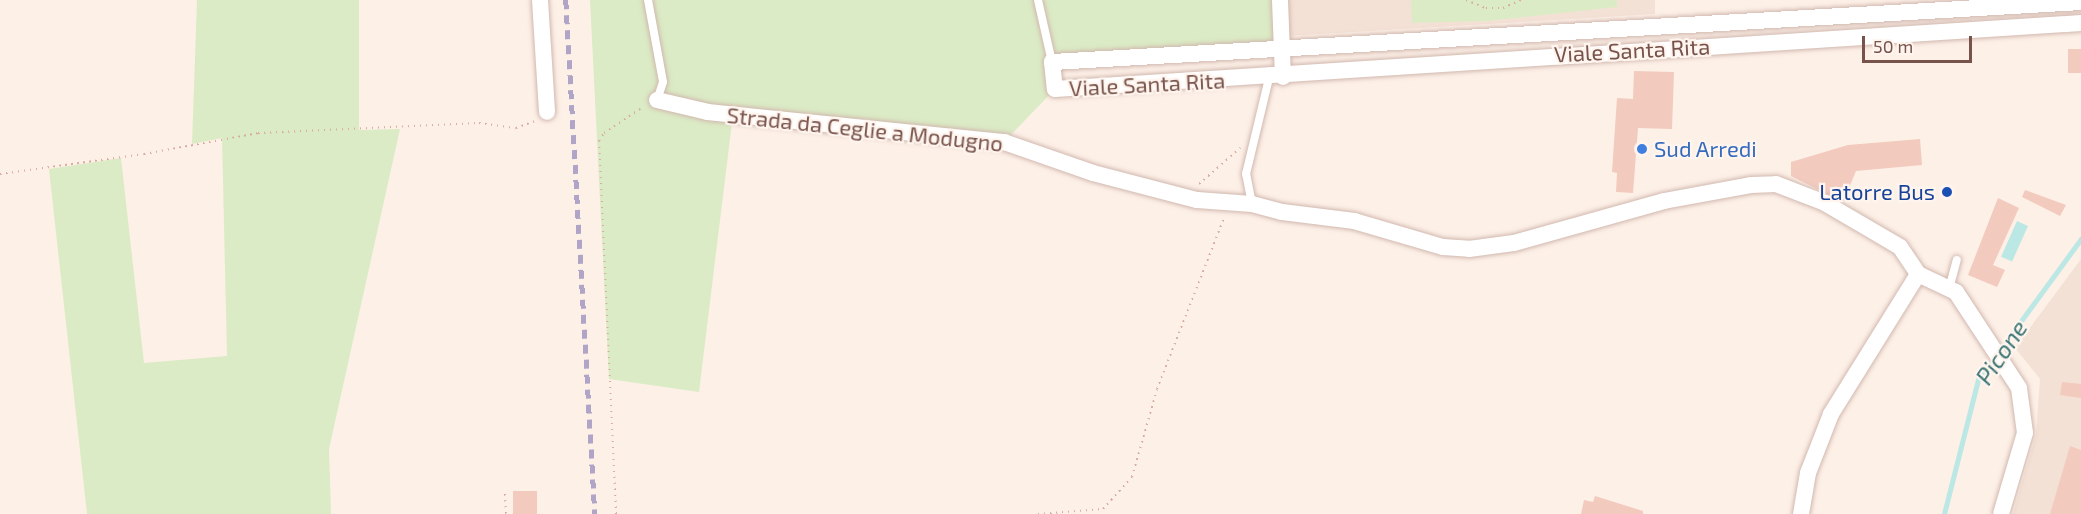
<!DOCTYPE html>
<html>
<head>
<meta charset="utf-8">
<style>
  body { margin:0 }
  #map { position:relative; width:2081px; height:514px; overflow:hidden; background:#fdf0e7; font-family:"Exo 2",sans-serif }
  div>[style] { position:absolute }
  [style*='--x'] { left:calc(var(--x)*1px); top:calc(var(--y)*1px); width:calc(var(--w)*1px); rotate:calc(var(--a)*1deg) }
  .residential>* { inset:0; background:#f4e1d5 }
  .green>* { inset:0; background:#dbebc5 }
  .water>* { inset:0; background:#bbe7e5; transform-origin:0 0 }
  .stream>* { height:4.5px; margin:-2.25px; padding:0 2.25px; transform-origin:2.25px; border-radius:2.25px; background:#bbe7e5 }
  .building>* { inset:0; background:#f2cabe; transform-origin:0 0 }
  .path>* { height:2px; margin-top:-1px; transform-origin:0; background:repeating-linear-gradient(90deg,#d8aca1 0 1.5px,transparent 0 6px) }
  .roads { filter:drop-shadow(0 0 2px #d1b8af) drop-shadow(0 0 2px #d1b8af) }
  .lane>* { height:8px; margin:-4px; padding:0 4px; transform-origin:4px; border-radius:4px; background:#fff }
  .street>* { height:16px; margin:-8px; padding:0 8px; transform-origin:8px; border-radius:8px; background:#fff }
  .rail>* { height:4.5px; margin-top:-2.25px; transform-origin:0; background:repeating-linear-gradient(90deg,#b1a5c7 0 9px,transparent 0 15px) }
  .dots>* { width:16px; height:16px; translate:-50% -50%; box-sizing:border-box; border:3px solid #fff5ee; border-radius:50% }
  span { translate:-50% -50%; white-space:nowrap; text-align:center; line-height:1.15; -webkit-text-stroke:4.5px #fff5ee; paint-order:stroke }
  .street-label { font-size:22px; color:#77534b }
  .shop-label { font-size:22px; color:#366cbe }
  .left { translate:0 -50%; text-align:left }
  .transit-label { font-size:22px; color:#164399 }
  .right { translate:-100% -50%; text-align:right }
  .water-label { font-size:24px; color:#3b7574; font-style:italic }
  .scale { position:absolute; left:1862px; top:36px; width:110px; height:27px; box-sizing:border-box; border:3px solid #77534b; border-top:0; padding-left:8px; font-size:18px; line-height:21px; white-space:nowrap; color:#77534b; -webkit-text-stroke:4px #fff5ee; paint-order:stroke }
</style>
</head>
<body>
<div id="map">
  <div class="residential">
    <i style="clip-path:polygon(1269px 0,1655px 0,1655px 14px,1269px 37px)"></i>
    <i style="clip-path:polygon(2081px 259px,2081px 514px,2013px 514px,2036px 435px,2040px 379px,2015px 348px)"></i>
  </div>
  <div class="green">
    <i style="clip-path:polygon(197px 0,359px 0,359px 130px,400px 129px,329px 449px,331px 514px,87px 514px,49px 169px,121px 158px,144px 363px,227px 356px,222px 138px,192px 144px)"></i>
    <i style="clip-path:polygon(590px 0,1280px 0,1281px 51px,1052px 62px,1055px 89px,1004px 142px,733px 114px,699px 392px,609px 379px)"></i>
    <i style="clip-path:polygon(1411px 0,1617px 0,1617px 7px,1486px 21px,1412px 23px)"></i>
  </div>
  <div class="water">
    <i style="left:2017px;top:221px;width:12px;height:39px;rotate:24deg"></i>
  </div>
  <div class="stream">
    <i style="--x:1999;--y:351;--w:139;--a:-53.8"></i>
    <i style="--x:1944;--y:514;--w:138;--a:-75.8"></i>
    <i style="--x:1978;--y:380;--w:27;--a:-54"></i>
  </div>
  <div class="building">
    <i style="left:2081px;top:49px;width:24px;height:13px;rotate:90deg"></i>
    <i style="clip-path:polygon(1634px 71px,1674px 72px,1672px 129px,1638px 128px,1633px 193px,1616px 192px,1617px 173px,1612px 172px,1617px 98px,1633px 99px)"></i>
    <i style="clip-path:polygon(1920px 139px,1922px 165px,1856px 171px,1843px 202px,1791px 176px,1791px 162px,1848px 145px)"></i>
    <i style="clip-path:polygon(2025px 190px,2066px 205px,2060px 216px,2022px 197px)"></i>
    <i style="clip-path:polygon(1998px 198px,2019px 208px,1993px 265px,2005px 270px,1997px 287px,1968px 275px)"></i>
    <i style="clip-path:polygon(2062px 382px,2081px 384px,2081px 398px,2060px 395px)"></i>
    <i style="clip-path:polygon(2070px 446px,2081px 450px,2081px 514px,2050px 514px)"></i>
    <i style="left:513px;top:491px;width:24px;height:23px"></i>
    <i style="clip-path:polygon(1595px 496px,1643px 511px,1643px 514px,1581px 514px,1584px 500px,1593px 502px)"></i>
  </div>
  <div class="path">
    <i style="--x:1466;--y:0;--w:22;--a:22"></i>
    <i style="--x:1486;--y:8;--w:17;--a:0"></i>
    <i style="--x:1503;--y:8;--w:20;--a:-24"></i>
    <i style="--x:0;--y:174;--w:145;--a:-7.9"></i>
    <i style="--x:144;--y:154;--w:116;--a:-10.4"></i>
    <i style="--x:258;--y:133;--w:221;--a:-2.6"></i>
    <i style="--x:479;--y:123;--w:37;--a:8"></i>
    <i style="--x:516;--y:128;--w:20;--a:-20"></i>
    <i style="--x:1199;--y:184;--w:55;--a:-41.3"></i>
    <i style="--x:505;--y:494;--w:20;--a:87"></i>
    <i style="--x:616;--y:514;--w:373;--a:-92.6"></i>
    <i style="--x:599;--y:141;--w:9;--a:-58"></i>
    <i style="--x:604;--y:133;--w:47;--a:-33.7"></i>
    <i style="--x:1038;--y:514;--w:65;--a:-4.4"></i>
    <i style="--x:1103;--y:509;--w:43;--a:-47.8"></i>
    <i style="--x:1132;--y:477;--w:91;--a:-74.1"></i>
    <i style="--x:1157;--y:389;--w:184;--a:-68.6"></i>
  </div>
  <div class="roads">
    <div class="lane">
      <i style="--x:648;--y:0;--w:83;--a:79.6"></i>
      <i style="--x:663;--y:82;--w:19;--a:108"></i>
      <i style="--x:1038;--y:0;--w:64;--a:77.3"></i>
      <i style="--x:1252;--y:204;--w:31;--a:-101"></i>
      <i style="--x:1246;--y:174;--w:99;--a:-76.5"></i>
      <i style="--x:1949;--y:289;--w:30;--a:-75"></i>
    </div>
    <div class="street">
      <i style="--x:540;--y:0;--w:112;--a:86.4"></i>
      <i style="--x:1280;--y:0;--w:77;--a:87.8"></i>
      <i style="--x:2081;--y:2;--w:1031;--a:176.66"></i>
      <i style="--x:1052;--y:62;--w:27;--a:84"></i>
      <i style="--x:1055;--y:89;--w:1028;--a:-3.68"></i>
      <i style="--x:657;--y:100;--w:52;--a:13.2"></i>
      <i style="--x:708;--y:112;--w:298;--a:5.8"></i>
      <i style="--x:1004;--y:142;--w:94;--a:19.2"></i>
      <i style="--x:1093;--y:173;--w:107;--a:14.6"></i>
      <i style="--x:1197;--y:200;--w:55;--a:4.2"></i>
      <i style="--x:1252;--y:204;--w:31;--a:15"></i>
      <i style="--x:1282;--y:212;--w:73;--a:7.1"></i>
      <i style="--x:1354;--y:221;--w:93;--a:16.3"></i>
      <i style="--x:1443;--y:247;--w:26;--a:4"></i>
      <i style="--x:1469;--y:249;--w:45;--a:-7.6"></i>
      <i style="--x:1514;--y:243;--w:156;--a:-15.6"></i>
      <i style="--x:1664;--y:201;--w:88;--a:-10.4"></i>
      <i style="--x:1751;--y:185;--w:25;--a:-2"></i>
      <i style="--x:1776;--y:184;--w:53;--a:21.2"></i>
      <i style="--x:1825;--y:203;--w:87;--a:30.4"></i>
      <i style="--x:1900;--y:247;--w:32;--a:56"></i>
      <i style="--x:1918;--y:274;--w:42;--a:25.3"></i>
      <i style="--x:1956;--y:292;--w:115;--a:56.7"></i>
      <i style="--x:2019;--y:388;--w:45;--a:82.4"></i>
      <i style="--x:2025;--y:433;--w:84;--a:106.5"></i>
      <i style="--x:1801;--y:514;--w:42;--a:-80.3"></i>
      <i style="--x:1808;--y:473;--w:63;--a:-68.7"></i>
      <i style="--x:1831;--y:414;--w:165;--a:-58.1"></i>
    </div>
  </div>
  <div class="rail">
    <i style="--x:566;--y:0;--w:515;--a:86.77"></i>
  </div>
  <div class="dots">
    <i style="left:1642px;top:149px;background:#3f7fe0"></i>
    <i style="left:1947px;top:192px;background:#1a4fb4"></i>
  </div>
  <div class="street-label">
    <span style="left:1632px;top:50px;rotate:-3deg">Viale Santa Rita</span>
    <span style="left:1147px;top:84px;rotate:-3deg">Viale Santa Rita</span>
    <span style="left:865px;top:129px;rotate:6deg">Strada da Ceglie a Modugno</span>
  </div>
  <div class="shop-label">
    <span class="left" style="left:1654px;top:149px">Sud Arredi</span>
  </div>
  <div class="transit-label">
    <span class="right" style="left:1935px;top:192px">Latorre Bus</span>
  </div>
  <div class="water-label">
    <span style="left:2001px;top:352px;rotate:-56deg">Picone</span>
  </div>
  <div class="scale">50 m</div>
</div>
</body>
</html>
